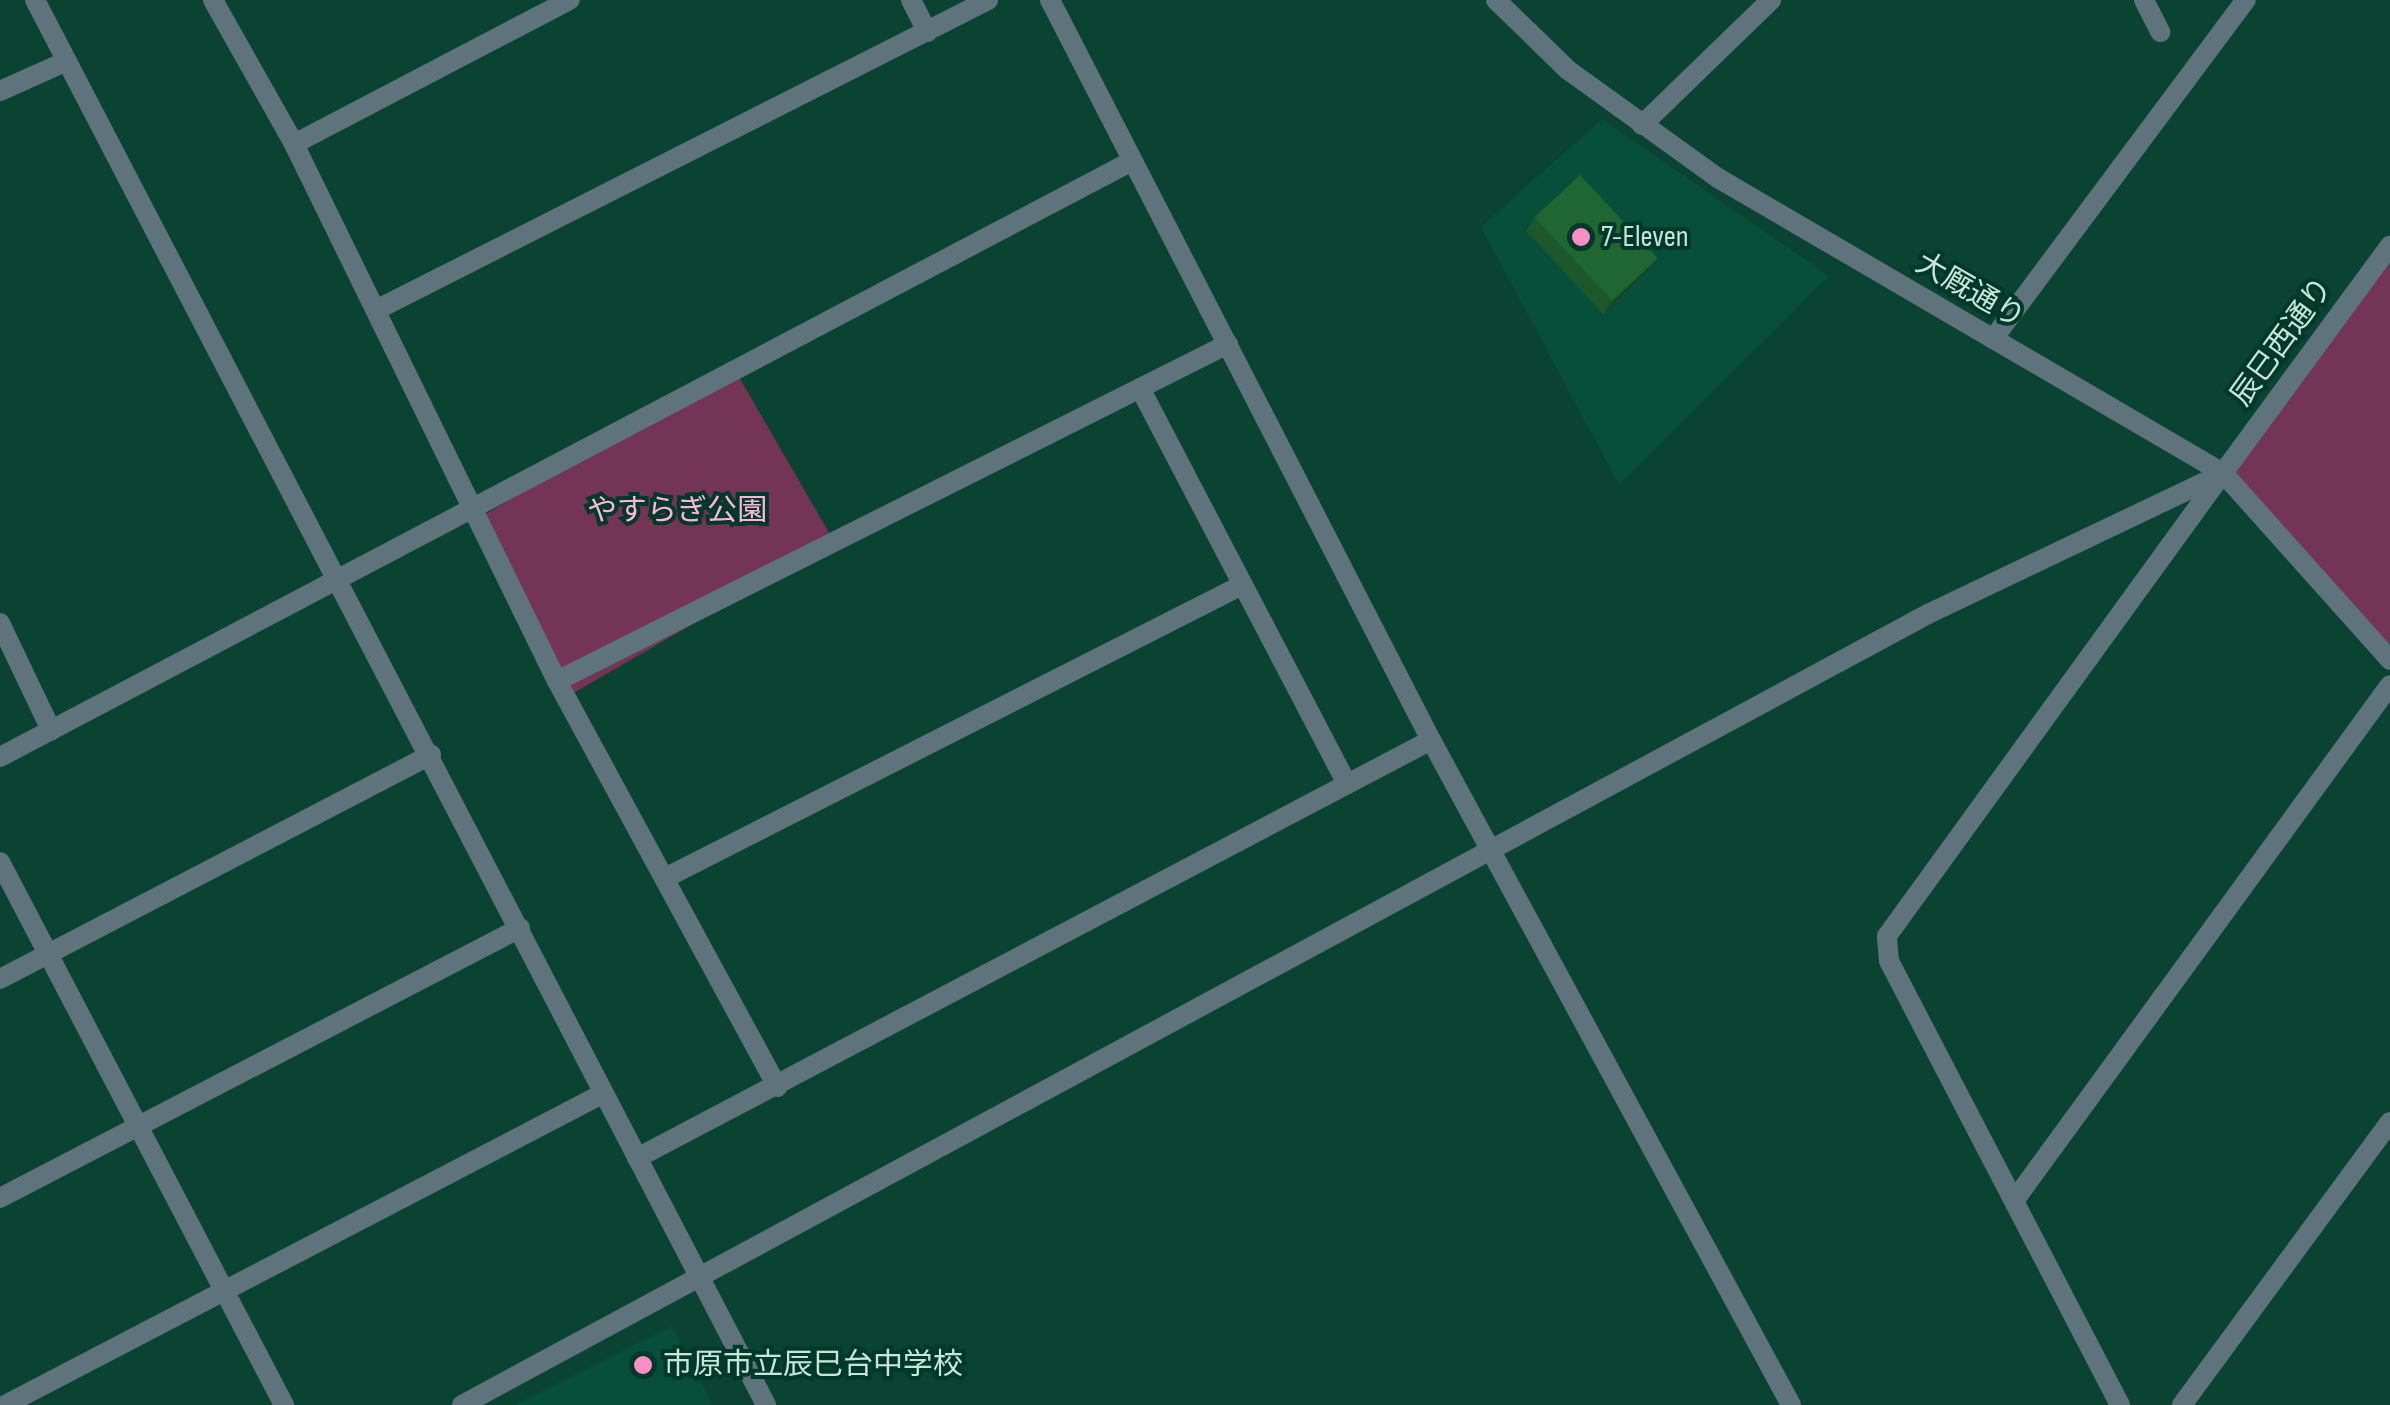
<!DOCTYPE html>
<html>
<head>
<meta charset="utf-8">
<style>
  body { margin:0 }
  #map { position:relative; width:2390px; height:1405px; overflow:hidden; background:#0b4333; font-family:"Sofia Sans Condensed","Noto Sans JP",sans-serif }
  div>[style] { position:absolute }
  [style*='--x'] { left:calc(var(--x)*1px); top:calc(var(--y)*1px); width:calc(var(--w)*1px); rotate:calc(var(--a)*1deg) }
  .built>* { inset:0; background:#074e3b }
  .green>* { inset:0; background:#733455; transform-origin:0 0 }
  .minor>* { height:20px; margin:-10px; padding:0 10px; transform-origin:10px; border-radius:10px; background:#5f737d }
  .tertiary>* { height:20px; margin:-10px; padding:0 10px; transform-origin:10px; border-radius:10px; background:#5f737d }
  .wall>* { inset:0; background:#1c582c }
  .shaded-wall>* { inset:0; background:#164724 }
  .building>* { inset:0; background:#206633; transform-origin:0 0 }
  .dots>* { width:28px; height:28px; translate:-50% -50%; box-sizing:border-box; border:5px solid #003929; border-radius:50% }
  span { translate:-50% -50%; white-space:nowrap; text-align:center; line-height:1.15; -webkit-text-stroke:8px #003929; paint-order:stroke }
  .poi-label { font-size:30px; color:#c9e4d9 }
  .left { translate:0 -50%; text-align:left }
  .street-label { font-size:30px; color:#c9e4d9 }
  .park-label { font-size:30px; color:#ffb3d7 }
</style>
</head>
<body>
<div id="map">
  <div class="built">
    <i style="clip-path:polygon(1602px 119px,1829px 276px,1619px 485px,1481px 227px)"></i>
    <i style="clip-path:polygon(672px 1326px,713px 1405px,514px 1405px)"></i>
  </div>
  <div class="green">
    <i style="clip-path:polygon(2390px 246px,2390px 665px,2223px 473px)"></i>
    <i style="left:735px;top:370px;width:199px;height:300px;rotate:60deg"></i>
  </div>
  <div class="minor">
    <i style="--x:213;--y:0;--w:165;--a:60.6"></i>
    <i style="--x:294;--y:144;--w:598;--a:63.91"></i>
    <i style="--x:557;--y:681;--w:462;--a:61.5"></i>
    <i style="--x:911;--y:0;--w:36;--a:63"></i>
    <i style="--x:1050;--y:0;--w:832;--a:62.76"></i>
    <i style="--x:1431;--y:740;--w:756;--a:61.57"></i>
    <i style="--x:2144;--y:0;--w:36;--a:63"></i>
    <i style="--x:0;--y:91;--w:73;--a:-24.1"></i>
    <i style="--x:1642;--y:125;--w:180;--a:-44.1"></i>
    <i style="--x:294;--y:144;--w:311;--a:-27.6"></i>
    <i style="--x:376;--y:310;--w:686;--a:-26.86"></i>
    <i style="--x:1993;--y:339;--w:423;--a:-53.3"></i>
    <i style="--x:1140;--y:388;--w:447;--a:62.4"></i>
    <i style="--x:0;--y:623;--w:119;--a:64.5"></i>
    <i style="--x:557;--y:681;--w:751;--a:-26.67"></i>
    <i style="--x:0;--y:757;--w:1279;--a:-27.77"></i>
    <i style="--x:0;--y:862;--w:613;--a:62.39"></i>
    <i style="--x:669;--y:876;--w:643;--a:-26.92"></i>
    <i style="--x:0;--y:979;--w:486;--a:-27.5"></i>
    <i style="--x:637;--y:1158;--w:897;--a:-27.76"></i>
    <i style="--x:0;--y:1198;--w:586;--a:-27.44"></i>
    <i style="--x:2014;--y:1201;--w:638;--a:-53.92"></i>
    <i style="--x:5;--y:1405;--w:675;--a:-27.51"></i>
    <i style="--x:462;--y:1405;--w:1666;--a:-28.35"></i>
    <i style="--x:1928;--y:614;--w:327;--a:-25.5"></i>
    <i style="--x:2120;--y:1405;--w:500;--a:-117.49"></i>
    <i style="--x:1889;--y:961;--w:25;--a:-95"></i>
    <i style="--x:1887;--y:936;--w:571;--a:-54.05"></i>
    <i style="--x:2182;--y:1405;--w:351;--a:-53.7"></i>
  </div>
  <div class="tertiary">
    <i style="--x:35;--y:0;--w:1584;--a:62.51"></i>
    <i style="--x:1496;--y:0;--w:100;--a:44.2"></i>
    <i style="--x:1568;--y:70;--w:185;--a:35.8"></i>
    <i style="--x:1718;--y:178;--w:585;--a:30.29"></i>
    <i style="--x:2223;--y:473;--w:251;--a:48.2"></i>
    <i style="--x:2223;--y:473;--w:282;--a:-53.7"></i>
  </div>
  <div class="wall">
    <i style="clip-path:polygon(1535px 217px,1648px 271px,1603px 314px,1526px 231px)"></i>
  </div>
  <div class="shaded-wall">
    <i style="clip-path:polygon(1658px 258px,1648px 271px,1603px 314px,1613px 300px)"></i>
  </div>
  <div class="building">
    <i style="left:1580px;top:175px;width:114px;height:62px;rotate:47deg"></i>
  </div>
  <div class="dots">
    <i style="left:1581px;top:237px;background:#fa8fc6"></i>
    <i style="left:643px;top:1365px;background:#fa8fc6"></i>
  </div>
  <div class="poi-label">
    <span class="left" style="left:1601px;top:237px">7-Eleven</span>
    <span class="left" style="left:663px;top:1365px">市原市立辰巳台中学校</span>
  </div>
  <div class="street-label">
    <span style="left:1970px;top:291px;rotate:30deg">大厩通り</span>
    <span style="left:2282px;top:342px;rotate:-54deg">辰巳西通り</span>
  </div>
  <div class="park-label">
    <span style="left:677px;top:511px">やすらぎ公園</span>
  </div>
</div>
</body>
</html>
